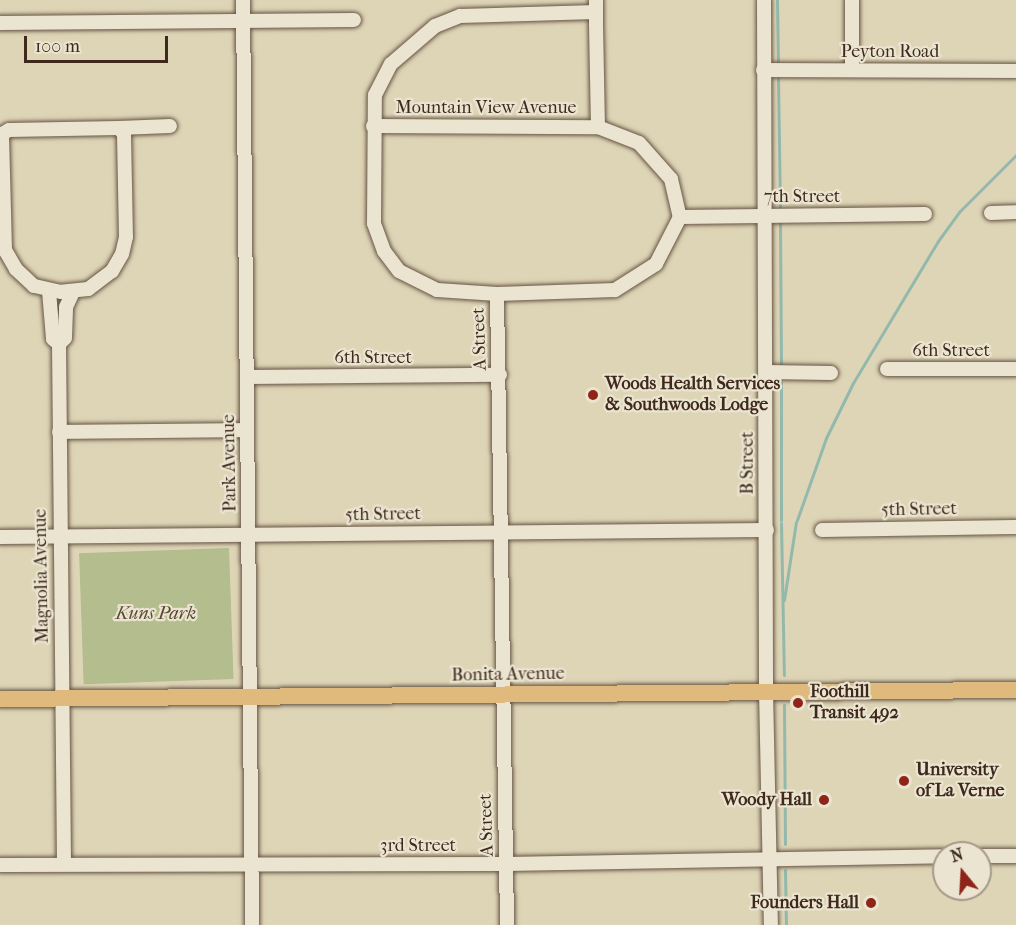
<!DOCTYPE html>
<html>
<head>
<meta charset="utf-8">
<style>
  body { margin:0 }
  #map { position:relative; width:1016px; height:925px; overflow:hidden; background:#ded5b7; font-family:"IM FELL French Canon",serif }
  div>[style] { position:absolute }
  [style*='--x'] { left:calc(var(--x)*1px); top:calc(var(--y)*1px); width:calc(var(--w)*1px); rotate:calc(var(--a)*1deg) }
  .green>* { inset:0; background:#b3bd8d; transform-origin:0 0 }
  .stream>* { height:3px; margin:-1.5px; padding:0 1.5px; transform-origin:1.5px; border-radius:1.5px; background:#93b9ad }
  .roads { filter:drop-shadow(0 0 2px #675443) drop-shadow(0 0 2px #675443) }
  .minor>* { height:14px; margin:-7px; padding:0 7px; transform-origin:7px; border-radius:7px; background:#eae4d0 }
  .major>* { height:16px; margin:-8px; padding:0 8px; transform-origin:8px; border-radius:8px; background:#dfba7c }
  .dots>* { width:16px; height:16px; translate:-50% -50%; box-sizing:border-box; border:3px solid #eae4d0; border-radius:50% }
  span { translate:-50% -50%; white-space:nowrap; text-align:center; line-height:1.15; -webkit-text-stroke:4.5px #eae4d0; paint-order:stroke }
  .street-label { font-size:18px; color:#3f291c }
  .poi-label { font-size:18px; color:#3f291c; font-weight:700 }
  .left { translate:0 -50%; text-align:left }
  .right { translate:-100% -50%; text-align:right }
  .park-label { font-size:18px; color:#564733; font-style:italic }
  .north { position:absolute; left:932px; top:841px; width:60px; height:60px; box-sizing:border-box; background:#eae4d0; border:2px solid #a69988; border-radius:50%; rotate:342deg; font-size:16px; font-weight:700; line-height:24px; text-align:center; color:#3f291c }
  .north::after { content:''; display:block; margin:auto; width:21px; height:27px; background:#8f2418; clip-path:polygon(50% 0,100% 100%,50% 72%,0 100%) }
  .scale { position:absolute; left:24px; top:36px; width:144px; height:27px; box-sizing:border-box; border:3px solid #3f291c; border-top:0; padding-left:8px; font-size:18px; line-height:21px; white-space:nowrap; color:#3f291c; -webkit-text-stroke:4px #eae4d0; paint-order:stroke }
</style>
</head>
<body>
<div id="map">
  <div class="green">
    <i style="left:229px;top:548px;width:131px;height:150px;rotate:88deg"></i>
  </div>
  <div class="stream">
    <i style="--x:777;--y:0;--w:62;--a:89.1"></i>
    <i style="--x:778;--y:78;--w:129;--a:89.1"></i>
    <i style="--x:780;--y:223;--w:142;--a:89.6"></i>
    <i style="--x:781;--y:520;--w:139;--a:-90"></i>
    <i style="--x:797;--y:520;--w:87;--a:-70.5"></i>
    <i style="--x:826;--y:438;--w:61;--a:-63.9"></i>
    <i style="--x:853;--y:383;--w:165;--a:-59.1"></i>
    <i style="--x:938;--y:241;--w:36;--a:-54"></i>
    <i style="--x:959;--y:212;--w:81;--a:-45"></i>
    <i style="--x:781;--y:523;--w:152;--a:88.9"></i>
    <i style="--x:784;--y:600;--w:79;--a:-81.3"></i>
    <i style="--x:784;--y:705;--w:139;--a:89.6"></i>
    <i style="--x:785;--y:870;--w:55;--a:89"></i>
  </div>
  <div class="roads">
    <div class="minor">
      <i style="--x:243;--y:0;--w:925;--a:89.44"></i>
      <i style="--x:596;--y:0;--w:24;--a:90"></i>
      <i style="--x:596;--y:24;--w:103;--a:88.9"></i>
      <i style="--x:598;--y:127;--w:44;--a:21.3"></i>
      <i style="--x:639;--y:143;--w:48;--a:48.4"></i>
      <i style="--x:671;--y:179;--w:39;--a:77"></i>
      <i style="--x:680;--y:217;--w:53;--a:117.1"></i>
      <i style="--x:656;--y:264;--w:49;--a:147.6"></i>
      <i style="--x:615;--y:290;--w:118;--a:178.1"></i>
      <i style="--x:497;--y:294;--w:60;--a:-176.2"></i>
      <i style="--x:437;--y:290;--w:42;--a:-153.4"></i>
      <i style="--x:399;--y:271;--w:25;--a:-127"></i>
      <i style="--x:384;--y:251;--w:30;--a:-110"></i>
      <i style="--x:374;--y:223;--w:128;--a:-89.6"></i>
      <i style="--x:375;--y:95;--w:35;--a:-63"></i>
      <i style="--x:391;--y:64;--w:58;--a:-40.8"></i>
      <i style="--x:435;--y:26;--w:27;--a:-22"></i>
      <i style="--x:460;--y:16;--w:136;--a:-1.7"></i>
      <i style="--x:764;--y:0;--w:691;--a:89.83"></i>
      <i style="--x:766;--y:691;--w:234;--a:88.8"></i>
      <i style="--x:852;--y:0;--w:70;--a:90"></i>
      <i style="--x:0;--y:23;--w:354;--a:-0.5"></i>
      <i style="--x:763;--y:70;--w:253;--a:0.2"></i>
      <i style="--x:373;--y:126;--w:225;--a:0.3"></i>
      <i style="--x:119;--y:128;--w:8;--a:50"></i>
      <i style="--x:124;--y:134;--w:103;--a:88.9"></i>
      <i style="--x:126;--y:237;--w:17;--a:103"></i>
      <i style="--x:122;--y:254;--w:20;--a:120"></i>
      <i style="--x:112;--y:271;--w:30;--a:143"></i>
      <i style="--x:88;--y:289;--w:27;--a:174"></i>
      <i style="--x:61;--y:292;--w:28;--a:-167"></i>
      <i style="--x:34;--y:286;--w:25;--a:-137"></i>
      <i style="--x:16;--y:269;--w:22;--a:-120"></i>
      <i style="--x:5;--y:250;--w:116;--a:-91.5"></i>
      <i style="--x:2;--y:134;--w:8;--a:-30"></i>
      <i style="--x:9;--y:130;--w:110;--a:-1"></i>
      <i style="--x:119;--y:128;--w:51;--a:-2.2"></i>
      <i style="--x:991;--y:213;--w:25;--a:-2"></i>
      <i style="--x:680;--y:217;--w:245;--a:-0.7"></i>
      <i style="--x:49;--y:291;--w:48;--a:85.2"></i>
      <i style="--x:53;--y:339;--w:8;--a:40"></i>
      <i style="--x:497;--y:294;--w:631;--a:89.09"></i>
      <i style="--x:887;--y:369;--w:129;--a:0"></i>
      <i style="--x:766;--y:372;--w:65;--a:0.9"></i>
      <i style="--x:247;--y:377;--w:253;--a:-0.5"></i>
      <i style="--x:59;--y:432;--w:188;--a:-0.6"></i>
      <i style="--x:822;--y:530;--w:194;--a:-0.9"></i>
      <i style="--x:0;--y:537;--w:767;--a:-0.52"></i>
      <i style="--x:980;--y:856;--w:36;--a:0"></i>
      <i style="--x:64;--y:864;--w:520;--a:-90.55"></i>
      <i style="--x:59;--y:344;--w:8;--a:-45"></i>
      <i style="--x:65;--y:338;--w:31;--a:-88"></i>
      <i style="--x:66;--y:307;--w:17;--a:-65"></i>
      <i style="--x:0;--y:865;--w:506;--a:-0.11"></i>
      <i style="--x:506;--y:864;--w:438;--a:-1"></i>
    </div>
    <div class="major">
      <i style="--x:0;--y:699;--w:1016;--a:-0.51"></i>
    </div>
  </div>
  <div class="dots">
    <i style="left:593px;top:395px;background:#8f2418"></i>
    <i style="left:798px;top:703px;background:#8f2418"></i>
    <i style="left:904px;top:781px;background:#8f2418"></i>
    <i style="left:824px;top:800px;background:#8f2418"></i>
    <i style="left:871px;top:903px;background:#8f2418"></i>
  </div>
  <div class="street-label">
    <span style="left:890px;top:52px">Peyton Road</span>
    <span style="left:486px;top:108px">Mountain View Avenue</span>
    <span style="left:802px;top:197px">7th Street</span>
    <span style="left:480px;top:339px;rotate:-92deg">A Street</span>
    <span style="left:951px;top:351px">6th Street</span>
    <span style="left:373px;top:358px">6th Street</span>
    <span style="left:230px;top:463px;rotate:-91deg">Park Avenue</span>
    <span style="left:748px;top:463px;rotate:-90deg">B Street</span>
    <span style="left:919px;top:510px;rotate:-1deg">5th Street</span>
    <span style="left:383px;top:515px;rotate:-1deg">5th Street</span>
    <span style="left:42px;top:576px;rotate:-91deg">Magnolia Avenue</span>
    <span style="left:508px;top:675px;rotate:-1deg">Bonita Avenue</span>
    <span style="left:487px;top:825px;rotate:-92deg">A Street</span>
    <span style="left:418px;top:846px">3rd Street</span>
  </div>
  <div class="poi-label">
    <span class="left" style="left:605px;top:395px">Woods Health Services<br>&amp; Southwoods Lodge</span>
    <span class="left" style="left:810px;top:703px">Foothill<br>Transit 492</span>
    <span class="left" style="left:916px;top:781px">University<br>of La Verne</span>
    <span class="right" style="left:812px;top:800px">Woody Hall</span>
    <span class="right" style="left:859px;top:903px">Founders Hall</span>
  </div>
  <div class="park-label">
    <span style="left:156px;top:614px">Kuns Park</span>
  </div>
  <div class="north">N</div>
  <div class="scale">100 m</div>
</div>
</body>
</html>
